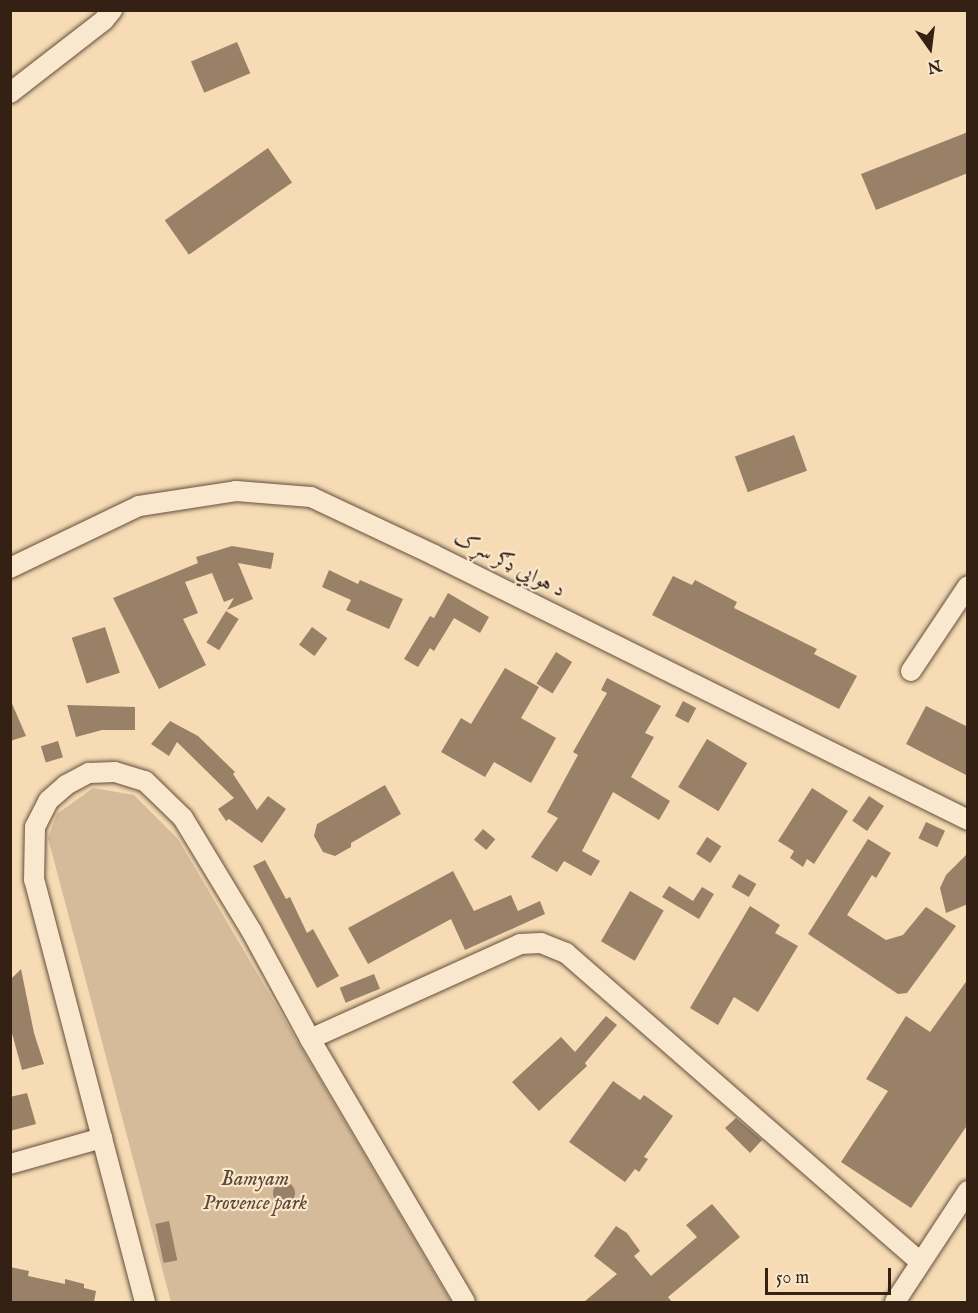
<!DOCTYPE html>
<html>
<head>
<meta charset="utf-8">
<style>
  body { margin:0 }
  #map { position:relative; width:978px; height:1313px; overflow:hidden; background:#f6dbb4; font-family:"IM FELL English",Amiri,serif }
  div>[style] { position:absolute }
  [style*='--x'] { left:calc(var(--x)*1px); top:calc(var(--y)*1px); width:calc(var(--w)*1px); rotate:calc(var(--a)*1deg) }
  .green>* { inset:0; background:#d5bb99 }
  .building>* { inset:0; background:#998167; transform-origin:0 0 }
  .round { border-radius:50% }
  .roads { filter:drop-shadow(0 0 2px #654f3c) drop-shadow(0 0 2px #654f3c) }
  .minor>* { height:20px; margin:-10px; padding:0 10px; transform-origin:10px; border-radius:10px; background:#f9e8ce }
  span { translate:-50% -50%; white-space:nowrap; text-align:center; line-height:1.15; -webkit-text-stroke:4.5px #f9e8ce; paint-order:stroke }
  .street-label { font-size:21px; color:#352014 }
  .park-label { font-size:21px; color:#5d4735; font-style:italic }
  .frame { position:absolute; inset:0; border:12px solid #352014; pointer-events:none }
  .north { position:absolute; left:900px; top:18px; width:60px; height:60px; -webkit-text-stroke:4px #f9e8ce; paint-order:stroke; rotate:166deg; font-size:16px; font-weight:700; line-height:24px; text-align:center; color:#352014 }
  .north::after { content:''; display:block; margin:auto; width:21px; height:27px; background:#352014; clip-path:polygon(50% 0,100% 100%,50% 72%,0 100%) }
  .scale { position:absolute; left:765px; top:1268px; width:126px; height:27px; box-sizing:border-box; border:3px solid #352014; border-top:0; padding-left:8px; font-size:18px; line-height:21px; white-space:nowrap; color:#352014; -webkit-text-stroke:4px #f9e8ce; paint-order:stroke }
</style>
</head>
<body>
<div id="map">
  <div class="green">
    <i style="clip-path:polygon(93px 788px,134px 795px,178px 839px,451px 1302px,171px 1302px,48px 838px,57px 814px)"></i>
  </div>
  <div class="building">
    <i style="left:237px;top:42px;width:34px;height:50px;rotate:67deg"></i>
    <i style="clip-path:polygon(968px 132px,968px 173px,876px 210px,861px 174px)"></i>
    <i style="left:268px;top:148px;width:42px;height:126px;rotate:55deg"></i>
    <i style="left:794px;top:435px;width:38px;height:63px;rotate:70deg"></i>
    <i style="clip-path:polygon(232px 546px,274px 553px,271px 569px,238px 563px,253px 599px,227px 610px,234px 598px,224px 602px,212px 573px,185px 582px,198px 613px,183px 619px,206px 665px,159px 689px,113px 598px,198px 563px,196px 557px)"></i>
    <i style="clip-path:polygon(329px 570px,358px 584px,360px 580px,403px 599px,389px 629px,346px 610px,351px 600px,322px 587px)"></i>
    <i style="clip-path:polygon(673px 576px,692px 585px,695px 580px,737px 602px,734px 608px,817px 649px,814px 654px,857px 676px,839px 709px,652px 615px)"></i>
    <i style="clip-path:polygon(448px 593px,489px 617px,480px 633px,454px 618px,434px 651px,430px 648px,418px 667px,404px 659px,430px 616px,434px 618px)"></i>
    <i style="left:226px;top:611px;width:15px;height:37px;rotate:32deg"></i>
    <i style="left:105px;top:627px;width:48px;height:35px;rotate:72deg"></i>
    <i style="left:312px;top:627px;width:19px;height:22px;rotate:36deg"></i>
    <i style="left:556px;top:652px;width:19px;height:37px;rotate:32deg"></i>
    <i style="clip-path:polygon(505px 668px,539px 687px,521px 718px,556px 738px,531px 783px,494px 762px,485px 777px,441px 752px,461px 718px,471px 724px)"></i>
    <i style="clip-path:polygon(607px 678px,661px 706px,645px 733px,654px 737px,631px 777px,670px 801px,659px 820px,613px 792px,582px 851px,600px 861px,591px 876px,564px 861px,557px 872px,531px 857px,558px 818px,547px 812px,578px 755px,573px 752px,607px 693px,601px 690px)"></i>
    <i style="clip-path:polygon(10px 699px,26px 736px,10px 741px)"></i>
    <i style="left:683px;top:701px;width:15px;height:17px;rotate:28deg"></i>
    <i style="clip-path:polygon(67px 705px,135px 707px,135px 730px,102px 730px,76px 737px)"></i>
    <i style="clip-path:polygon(926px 706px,968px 727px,968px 776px,906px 744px)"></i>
    <i style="clip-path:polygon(170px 721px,198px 736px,235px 772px,233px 774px,257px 810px,268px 796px,286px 809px,262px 843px,229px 819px,226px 821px,218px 809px,234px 798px,177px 742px,169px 756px,151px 744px)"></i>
    <i style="left:707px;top:739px;width:47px;height:56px;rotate:31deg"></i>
    <i style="left:58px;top:741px;width:17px;height:18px;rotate:73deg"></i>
    <i style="clip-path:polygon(385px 785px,401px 814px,351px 843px,351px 847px,335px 856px,323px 852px,314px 836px,317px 824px)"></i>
    <i style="clip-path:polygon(812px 788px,848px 811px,814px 864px,807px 859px,803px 867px,790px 858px,794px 851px,778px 841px)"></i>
    <i style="left:869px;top:796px;width:18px;height:30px;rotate:34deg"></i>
    <i style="left:926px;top:822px;width:21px;height:18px;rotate:25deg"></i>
    <i style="left:483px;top:829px;width:16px;height:14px;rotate:40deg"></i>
    <i style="left:707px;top:837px;width:17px;height:20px;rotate:33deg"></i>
    <i style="clip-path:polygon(868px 839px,891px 853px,876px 878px,872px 875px,847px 915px,886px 940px,903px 935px,926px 907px,956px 926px,907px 993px,898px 994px,808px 934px)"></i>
    <i style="clip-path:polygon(968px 853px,968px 904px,946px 913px,940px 888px,946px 875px)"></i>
    <i style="clip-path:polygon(265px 860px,286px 899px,290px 897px,307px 933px,313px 929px,339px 976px,317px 988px,253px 866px)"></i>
    <i style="clip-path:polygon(453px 871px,474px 911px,511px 895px,518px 911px,540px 901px,545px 914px,465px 950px,451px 919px,368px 964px,348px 928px)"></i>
    <i style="left:739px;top:874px;width:20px;height:15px;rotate:30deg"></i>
    <i style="clip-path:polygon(669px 886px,693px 901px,702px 887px,714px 894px,699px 919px,662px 897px)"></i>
    <i style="left:630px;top:891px;width:39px;height:58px;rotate:30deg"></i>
    <i style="clip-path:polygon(750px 906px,780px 925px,775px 933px,798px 946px,758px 1012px,734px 997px,718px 1025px,690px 1008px)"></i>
    <i style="clip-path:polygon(21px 969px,34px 1033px,44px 1064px,22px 1070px,10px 1026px,10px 980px)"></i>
    <i style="left:374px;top:974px;width:16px;height:37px;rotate:68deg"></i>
    <i style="clip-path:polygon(968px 979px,968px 1124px,911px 1208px,841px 1162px,888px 1091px,866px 1079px,906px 1016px,930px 1032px)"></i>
    <i style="clip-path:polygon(606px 1016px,617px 1025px,585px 1063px,587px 1066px,539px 1111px,512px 1082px,561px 1037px,575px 1052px)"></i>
    <i style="clip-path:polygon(613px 1081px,640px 1100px,644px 1095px,673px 1116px,644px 1157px,648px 1159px,639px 1172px,635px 1169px,625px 1182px,569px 1142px)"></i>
    <i style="clip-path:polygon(27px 1093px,36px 1124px,10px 1131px,10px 1097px)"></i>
    <i style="clip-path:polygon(736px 1118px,762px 1140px,750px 1153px,725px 1128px)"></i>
    <i class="round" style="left:273px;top:1182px;width:22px;height:22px"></i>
    <i style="clip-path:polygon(712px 1204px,740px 1237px,668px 1297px,672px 1302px,584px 1302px,617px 1274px,594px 1256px,616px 1226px,627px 1233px,640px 1251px,634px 1256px,651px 1276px,697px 1237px,686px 1225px)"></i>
    <i style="left:169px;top:1221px;width:40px;height:14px;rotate:78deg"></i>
    <i style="clip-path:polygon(10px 1267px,29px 1271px,28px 1276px,65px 1284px,65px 1279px,84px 1284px,84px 1288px,96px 1291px,94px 1302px,10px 1302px)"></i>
  </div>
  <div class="roads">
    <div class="minor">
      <i style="--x:10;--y:93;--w:119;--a:-37.8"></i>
      <i style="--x:104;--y:20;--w:13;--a:-51"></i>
      <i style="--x:10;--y:568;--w:143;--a:-25.7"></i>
      <i style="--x:139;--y:506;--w:98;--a:-8.8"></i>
      <i style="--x:236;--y:491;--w:75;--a:4.6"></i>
      <i style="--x:311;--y:497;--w:136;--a:25.2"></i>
      <i style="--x:434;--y:555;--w:596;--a:26.39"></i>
      <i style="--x:911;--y:671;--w:102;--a:-56.2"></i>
      <i style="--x:310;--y:1039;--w:230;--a:-24.3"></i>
      <i style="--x:520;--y:944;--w:21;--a:-3"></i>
      <i style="--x:541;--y:943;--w:27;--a:22"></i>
      <i style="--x:566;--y:953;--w:468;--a:41.1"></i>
      <i style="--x:10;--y:1164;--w:96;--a:-15.8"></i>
      <i style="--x:145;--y:1302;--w:436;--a:-104.7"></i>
      <i style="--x:34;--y:880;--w:53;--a:-88.9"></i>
      <i style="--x:35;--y:827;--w:30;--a:-63"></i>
      <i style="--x:49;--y:800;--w:23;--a:-41"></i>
      <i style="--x:66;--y:785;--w:26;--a:-28"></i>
      <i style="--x:89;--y:773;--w:26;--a:-2"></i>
      <i style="--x:115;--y:772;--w:31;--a:17"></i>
      <i style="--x:145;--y:781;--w:53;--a:44.2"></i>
      <i style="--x:183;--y:818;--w:133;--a:58.8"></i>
      <i style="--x:252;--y:932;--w:122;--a:61.5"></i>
      <i style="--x:310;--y:1039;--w:305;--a:59.5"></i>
      <i style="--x:895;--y:1302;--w:133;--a:-56.7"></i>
    </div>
  </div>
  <div class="street-label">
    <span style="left:509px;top:565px;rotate:27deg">د هوايي ډګر سړک</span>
  </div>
  <div class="park-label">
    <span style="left:255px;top:1192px">Bamyam<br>Provence park</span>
  </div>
  <div class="frame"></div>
  <div class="north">N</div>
  <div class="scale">50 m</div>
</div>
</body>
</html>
